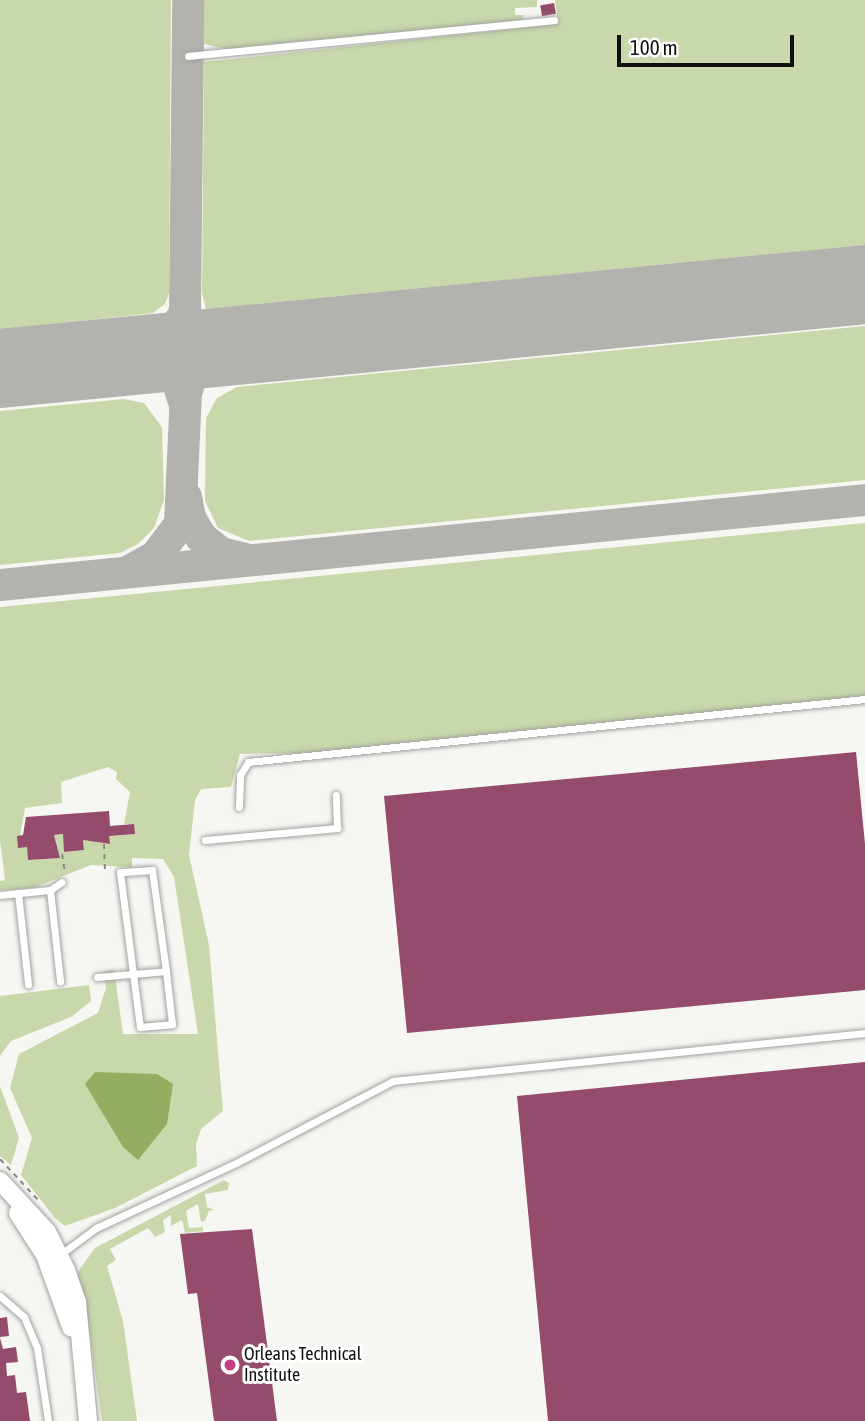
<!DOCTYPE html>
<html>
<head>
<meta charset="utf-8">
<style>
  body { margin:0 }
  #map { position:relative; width:865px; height:1421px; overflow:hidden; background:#f6f7f3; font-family:"Asap Condensed",sans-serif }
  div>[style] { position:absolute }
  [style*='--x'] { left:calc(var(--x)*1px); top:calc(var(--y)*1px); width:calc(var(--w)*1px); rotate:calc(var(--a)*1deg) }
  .green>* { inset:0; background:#c8d8aa }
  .water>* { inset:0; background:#95ad61 }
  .taxiway>* { height:32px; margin:-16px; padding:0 16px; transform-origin:16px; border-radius:16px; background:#b2b2af }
  .runway>* { height:79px; margin:-39.5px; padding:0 39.5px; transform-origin:39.5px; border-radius:39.5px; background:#b2b2af }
  .building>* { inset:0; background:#944b6c; transform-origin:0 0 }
  .path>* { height:2px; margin-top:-1px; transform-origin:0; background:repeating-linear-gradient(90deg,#898a87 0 5px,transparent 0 10px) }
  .roads { filter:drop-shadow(0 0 2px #a0a29e) drop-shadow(0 0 2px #a0a29e) }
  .service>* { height:7px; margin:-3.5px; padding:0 3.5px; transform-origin:3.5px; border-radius:3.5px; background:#fff }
  .tertiary>* { height:18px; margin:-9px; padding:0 9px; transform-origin:9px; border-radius:9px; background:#fff }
  .dots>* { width:19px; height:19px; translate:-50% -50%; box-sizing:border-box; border:4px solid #fff; border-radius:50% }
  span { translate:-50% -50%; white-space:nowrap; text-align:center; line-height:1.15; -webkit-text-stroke:6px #fff; paint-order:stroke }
  .poi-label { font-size:18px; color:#10110f }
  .left { translate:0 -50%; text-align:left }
  .scale { position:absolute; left:617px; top:35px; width:177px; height:32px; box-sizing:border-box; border:4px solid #10110f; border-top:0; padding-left:9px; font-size:21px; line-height:24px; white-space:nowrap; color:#10110f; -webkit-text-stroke:5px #fff; paint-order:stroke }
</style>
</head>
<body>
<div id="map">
  <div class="green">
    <i style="clip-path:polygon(0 0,171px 0,169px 293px,165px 304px,153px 313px,0 330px)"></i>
    <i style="clip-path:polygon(204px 0,537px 0,537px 7px,515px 8px,515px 15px,524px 15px,522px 20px,226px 49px,204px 44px)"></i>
    <i style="clip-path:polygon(555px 0,865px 0,865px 245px,206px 309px,202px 293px,204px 62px,558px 24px)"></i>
    <i style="clip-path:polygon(865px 326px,865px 480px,249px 541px,218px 528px,205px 501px,206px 418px,217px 398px,237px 387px)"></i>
    <i style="clip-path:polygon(124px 399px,144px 403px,162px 427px,164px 500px,154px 528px,138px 544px,120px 553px,0 565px,0 411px)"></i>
    <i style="clip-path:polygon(evenodd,865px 523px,865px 696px,308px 753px,240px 754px,231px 787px,201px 789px,195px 800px,189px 855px,209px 945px,223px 1111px,201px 1129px,196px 1144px,197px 1166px,115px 1208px,65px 1226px,55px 1218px,21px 1175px,32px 1138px,10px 1088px,19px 1054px,98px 1013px,106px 988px,104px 971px,114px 970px,123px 1034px,198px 1034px,174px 877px,163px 859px,132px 858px,132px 867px,91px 865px,33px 888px,0 890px,0 881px,5px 880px,0 840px,0 607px,865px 523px,108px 767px,117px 772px,116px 779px,130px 792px,124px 824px,134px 824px,134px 834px,109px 836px,109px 844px,83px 840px,84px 850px,65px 852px,63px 834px,54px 835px,60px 858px,29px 860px,27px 847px,18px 847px,25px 808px,62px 803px,61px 782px,108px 767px)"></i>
    <i style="clip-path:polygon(89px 985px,91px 1001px,71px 1017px,11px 1041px,0 1056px,0 996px)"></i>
    <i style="clip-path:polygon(0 1086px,19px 1138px,11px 1165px,0 1156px)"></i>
    <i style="clip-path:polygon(224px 1180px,229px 1183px,228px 1190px,205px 1194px,207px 1207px,215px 1210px,209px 1211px,205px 1221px,201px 1222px,198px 1204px,186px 1211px,189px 1228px,203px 1227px,203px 1231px,185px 1233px,182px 1220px,171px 1226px,171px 1215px,163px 1220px,165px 1232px,155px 1237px,148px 1228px,110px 1249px,116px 1260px,107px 1266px,123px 1321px,137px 1421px,102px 1421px,90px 1335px,76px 1283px,79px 1270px,95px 1248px)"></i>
  </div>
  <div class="water">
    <i style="clip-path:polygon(95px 1072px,157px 1074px,173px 1084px,167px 1124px,138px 1160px,123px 1147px,85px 1084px)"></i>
  </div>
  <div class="taxiway">
    <i style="--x:142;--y:353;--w:36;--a:-30"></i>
    <i style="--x:173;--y:335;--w:27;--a:-63"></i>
    <i style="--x:185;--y:311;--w:311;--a:-89.4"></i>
    <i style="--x:118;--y:357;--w:23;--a:2"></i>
    <i style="--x:141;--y:358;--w:22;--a:24"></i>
    <i style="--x:161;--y:367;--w:23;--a:43"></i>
    <i style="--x:178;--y:383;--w:23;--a:72"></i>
    <i style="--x:186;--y:497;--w:21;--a:79"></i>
    <i style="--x:190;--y:518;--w:22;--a:60"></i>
    <i style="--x:201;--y:537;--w:26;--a:39"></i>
    <i style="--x:221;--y:553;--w:25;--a:14"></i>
    <i style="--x:131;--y:570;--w:29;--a:-29"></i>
    <i style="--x:156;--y:556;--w:40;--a:-53"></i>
    <i style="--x:180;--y:524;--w:131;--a:-87.4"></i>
    <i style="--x:186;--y:393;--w:20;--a:-72"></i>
    <i style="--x:192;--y:374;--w:22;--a:-47"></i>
    <i style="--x:207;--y:358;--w:45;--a:-18"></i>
    <i style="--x:0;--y:585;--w:869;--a:-5.61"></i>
  </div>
  <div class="runway">
    <i style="--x:0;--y:368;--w:869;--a:-5.55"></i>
  </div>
  <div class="building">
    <i style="left:554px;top:3px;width:11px;height:14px;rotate:80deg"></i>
    <i style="clip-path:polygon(856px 752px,865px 844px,865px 990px,407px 1033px,384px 796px)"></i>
    <i style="clip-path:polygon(109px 811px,110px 826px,134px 824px,135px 834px,109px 836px,110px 844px,83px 840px,84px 850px,64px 852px,63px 834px,54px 835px,60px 858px,28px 860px,27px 847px,18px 848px,17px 836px,23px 835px,26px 817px)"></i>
    <i style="clip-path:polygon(865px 1062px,865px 1421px,548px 1421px,517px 1096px)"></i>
    <i style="clip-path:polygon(252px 1229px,277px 1421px,214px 1421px,197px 1293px,188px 1294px,180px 1234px)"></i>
    <i style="clip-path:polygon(7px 1317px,9px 1336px,0 1337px,0 1318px)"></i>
    <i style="clip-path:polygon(0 1338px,3px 1349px,16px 1347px,18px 1362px,6px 1363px,7px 1376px,15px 1375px,17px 1393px,26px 1392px,30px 1421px,0 1421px)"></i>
  </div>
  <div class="path">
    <i style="--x:104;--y:844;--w:26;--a:88"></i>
    <i style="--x:62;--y:854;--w:18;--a:81"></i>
    <i style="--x:0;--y:1159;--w:59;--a:47.1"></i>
  </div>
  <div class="roads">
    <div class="service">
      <i style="--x:188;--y:56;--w:368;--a:-5.6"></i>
      <i style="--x:239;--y:807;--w:32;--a:-88"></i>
      <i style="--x:240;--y:775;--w:15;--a:-58"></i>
      <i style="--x:248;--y:762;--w:620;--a:-5.83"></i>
      <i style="--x:205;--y:840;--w:133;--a:-5.2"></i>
      <i style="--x:337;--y:828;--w:33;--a:-92"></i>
      <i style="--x:50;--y:890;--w:92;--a:83.7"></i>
      <i style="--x:18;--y:893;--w:92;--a:83.7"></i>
      <i style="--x:0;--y:895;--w:50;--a:-5.7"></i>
      <i style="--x:50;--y:890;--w:14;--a:-34"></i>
      <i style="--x:97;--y:977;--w:36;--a:-5"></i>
      <i style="--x:133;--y:974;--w:33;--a:-5"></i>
      <i style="--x:166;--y:971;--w:102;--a:-97.9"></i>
      <i style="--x:152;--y:870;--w:32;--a:176"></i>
      <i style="--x:120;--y:872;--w:103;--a:82.7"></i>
      <i style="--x:133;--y:974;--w:53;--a:82.5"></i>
      <i style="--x:140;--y:1027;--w:32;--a:-5"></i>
      <i style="--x:172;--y:1024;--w:53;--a:-96.5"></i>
      <i style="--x:61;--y:1254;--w:44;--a:-36.6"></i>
      <i style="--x:96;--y:1228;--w:154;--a:-24.9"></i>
      <i style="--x:236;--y:1163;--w:177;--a:-27.6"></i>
      <i style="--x:393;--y:1081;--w:474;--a:-5.8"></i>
      <i style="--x:0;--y:1296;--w:32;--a:41"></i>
      <i style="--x:24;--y:1317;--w:34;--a:67"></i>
      <i style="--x:37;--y:1348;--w:74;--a:81.4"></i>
    </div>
    <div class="tertiary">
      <i style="--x:0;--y:1181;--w:69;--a:47.3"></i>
      <i style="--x:47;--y:1232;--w:42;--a:63.4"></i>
      <i style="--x:66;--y:1270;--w:34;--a:71"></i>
      <i style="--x:77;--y:1302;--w:120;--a:84.7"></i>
      <i style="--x:18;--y:1213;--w:50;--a:57.3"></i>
      <i style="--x:45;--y:1255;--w:77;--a:70.1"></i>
    </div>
  </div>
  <div class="dots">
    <i style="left:230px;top:1365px;background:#c54082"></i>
  </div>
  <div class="poi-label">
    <span class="left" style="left:244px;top:1365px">Orleans Technical<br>Institute</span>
  </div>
  <div class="scale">100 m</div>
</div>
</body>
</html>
